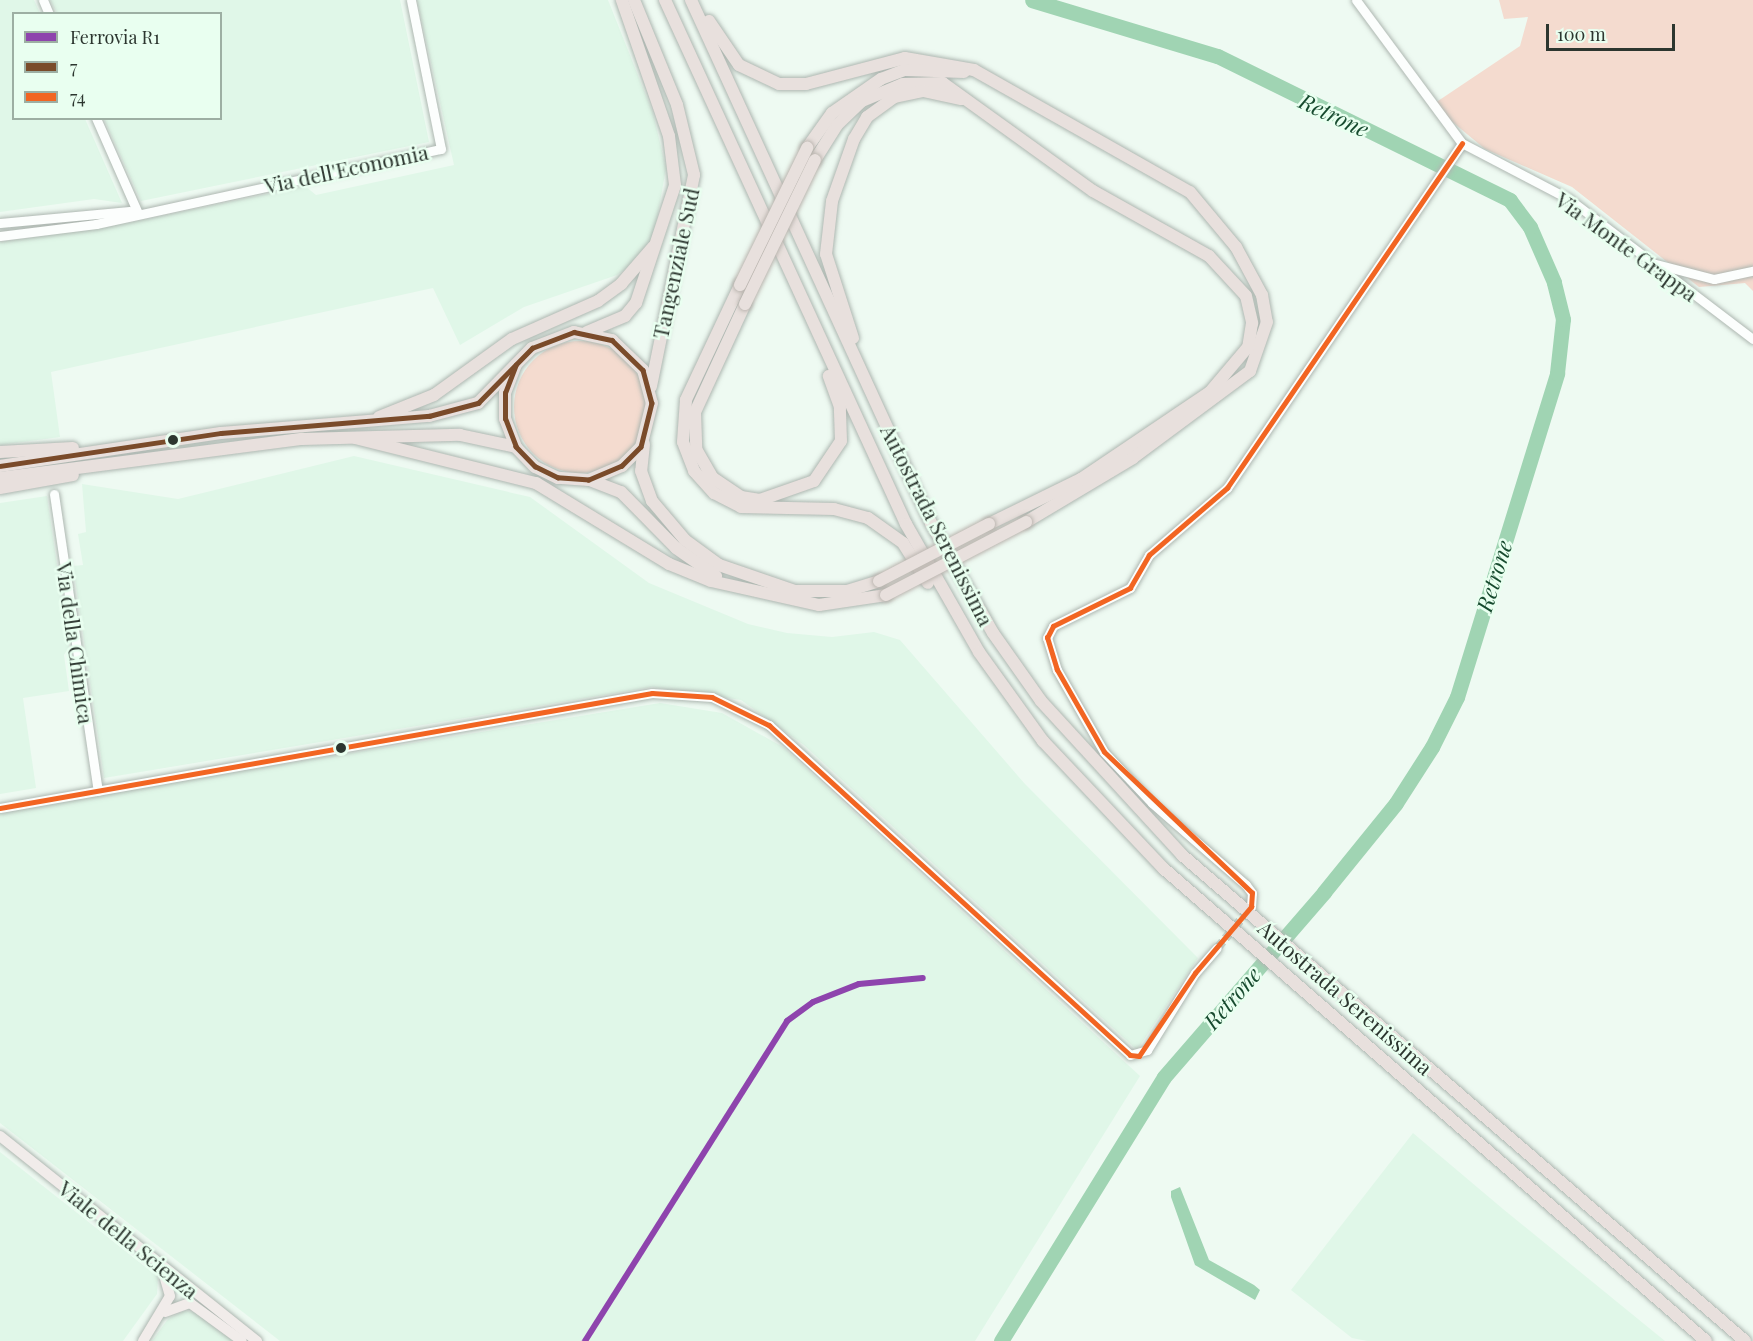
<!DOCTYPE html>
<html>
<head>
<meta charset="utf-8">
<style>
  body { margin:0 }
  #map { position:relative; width:1753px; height:1341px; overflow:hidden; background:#eefaf2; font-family:"Playfair Display",serif }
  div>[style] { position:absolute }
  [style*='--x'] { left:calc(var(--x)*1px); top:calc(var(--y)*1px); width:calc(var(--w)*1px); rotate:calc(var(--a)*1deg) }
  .built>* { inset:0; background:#e0f7e8 }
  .green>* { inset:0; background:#f4dbcf }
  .round { border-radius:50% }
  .water>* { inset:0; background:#a0d4b3 }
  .river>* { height:15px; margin:-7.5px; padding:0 7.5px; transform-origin:7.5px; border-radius:7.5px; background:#a0d4b3 }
  .minor-tunnel>* { height:9px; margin-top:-4.5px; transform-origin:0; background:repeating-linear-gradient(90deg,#c7d3cb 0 9px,transparent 0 13.5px) }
  .roads { filter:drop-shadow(0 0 2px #aeb7b1) drop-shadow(0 0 2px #aeb7b1) }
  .minor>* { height:9px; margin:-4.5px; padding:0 4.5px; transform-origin:4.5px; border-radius:4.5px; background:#fcfefd }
  .major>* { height:10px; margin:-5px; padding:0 5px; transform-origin:5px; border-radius:5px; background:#f1ecea }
  .highway>* { height:12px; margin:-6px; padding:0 6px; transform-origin:6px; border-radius:6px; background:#e8e0dd }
  .bridges { filter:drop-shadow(0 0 2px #bab5af) drop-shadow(0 0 2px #bab5af) }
  .highway-bridge>* { height:12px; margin:-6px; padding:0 6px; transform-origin:6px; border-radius:6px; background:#e8e0dd }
  .bus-1>* { height:4.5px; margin:-2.25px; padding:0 2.25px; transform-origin:2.25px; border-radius:2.25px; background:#7a4b2a }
  .bus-2>* { height:4.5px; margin:-2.25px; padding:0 2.25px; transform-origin:2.25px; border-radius:2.25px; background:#f26522 }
  .rail-1>* { height:6px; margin:-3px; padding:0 3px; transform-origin:3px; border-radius:3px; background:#8e44ad }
  .dots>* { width:16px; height:16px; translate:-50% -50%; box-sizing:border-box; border:3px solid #e9fff0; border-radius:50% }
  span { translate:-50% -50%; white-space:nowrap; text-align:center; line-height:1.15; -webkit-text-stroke:5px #e9fff0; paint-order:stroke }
  .street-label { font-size:21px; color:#2c362f }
  .water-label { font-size:22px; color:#174b2f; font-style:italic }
  .legend { position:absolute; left:12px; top:12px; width:210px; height:108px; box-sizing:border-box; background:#e9fff0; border:2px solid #9dafa3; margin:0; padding:8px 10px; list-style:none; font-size:18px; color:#2c362f }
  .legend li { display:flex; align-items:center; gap:12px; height:30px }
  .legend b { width:30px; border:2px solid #9dafa3 }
  .scale { position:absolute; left:1546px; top:24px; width:129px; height:27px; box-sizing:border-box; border:3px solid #2c362f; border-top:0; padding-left:8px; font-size:18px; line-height:21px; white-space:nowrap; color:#2c362f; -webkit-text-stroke:4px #e9fff0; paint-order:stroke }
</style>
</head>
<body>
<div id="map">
  <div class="built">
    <i style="clip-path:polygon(0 0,34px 0,40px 13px,14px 14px,14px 118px,85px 119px,122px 203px,94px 199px,0 212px)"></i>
    <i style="clip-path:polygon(50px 0,400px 0,429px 142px,141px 201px,104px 119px,220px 118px,220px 14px,57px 13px)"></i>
    <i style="clip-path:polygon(417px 0,608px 0,653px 113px,666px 168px,654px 236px,635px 262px,617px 275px,524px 307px,460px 345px,433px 288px,51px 372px,60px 437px,0 445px,0 242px,123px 224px,305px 186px,316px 195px,454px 165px)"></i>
    <i style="clip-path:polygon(354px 456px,530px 497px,649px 583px,748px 624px,787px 633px,832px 637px,874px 632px,900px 640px,1025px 784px,1198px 958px,1137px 1050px,804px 745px,741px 700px,652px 687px,104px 778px,73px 566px,83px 565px,78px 534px,86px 532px,82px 484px,178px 499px)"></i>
    <i style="clip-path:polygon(47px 496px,69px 647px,64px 655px,69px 691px,23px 698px,36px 788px,0 794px,0 503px)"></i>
    <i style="clip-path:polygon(660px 703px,722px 713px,783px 747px,1140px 1076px,975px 1341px,280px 1341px,0 1123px,0 810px)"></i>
    <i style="clip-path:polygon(1413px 1133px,1503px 1209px,1665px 1341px,1367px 1341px,1352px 1338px,1291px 1290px)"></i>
    <i style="clip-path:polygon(0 1152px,158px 1277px,157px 1294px,123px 1341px,0 1341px)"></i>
    <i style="clip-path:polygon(184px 1311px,195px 1312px,233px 1341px,152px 1341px,168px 1319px)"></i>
  </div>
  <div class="green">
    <i style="clip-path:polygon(1499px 0,1753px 0,1753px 291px,1745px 283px,1699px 287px,1572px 187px,1485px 149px,1432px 105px,1520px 46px,1528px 17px,1504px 19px)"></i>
    <i class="round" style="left:514px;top:341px;width:132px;height:132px"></i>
  </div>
  <div class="water">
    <i style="clip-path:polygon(1180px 1187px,1209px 1260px,1254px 1285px,1260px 1290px,1255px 1300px,1195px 1265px,1171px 1197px,1171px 1191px)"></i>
  </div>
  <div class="river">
    <i style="--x:1001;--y:1341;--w:310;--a:-58.3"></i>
    <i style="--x:1164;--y:1077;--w:245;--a:-49.1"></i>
    <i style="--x:1324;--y:892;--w:114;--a:-51"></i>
    <i style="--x:1396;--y:803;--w:67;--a:-57.3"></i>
    <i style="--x:1432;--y:747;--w:56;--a:-63.4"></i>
    <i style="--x:1457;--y:697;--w:339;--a:-72.8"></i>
    <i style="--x:1557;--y:373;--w:54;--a:-83.7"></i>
    <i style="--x:1563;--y:319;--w:38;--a:-104"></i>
    <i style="--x:1554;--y:282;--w:60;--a:-113.6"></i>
    <i style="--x:1530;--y:227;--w:34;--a:-127"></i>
    <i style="--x:1510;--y:200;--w:326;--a:-153.8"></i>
    <i style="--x:1217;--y:56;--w:193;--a:-163.2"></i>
  </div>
  <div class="minor-tunnel">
    <i style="--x:1217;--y:948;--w:53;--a:-50.3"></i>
  </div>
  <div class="roads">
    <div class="minor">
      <i style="--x:43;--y:0;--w:15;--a:67"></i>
      <i style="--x:1356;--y:0;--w:178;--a:53.5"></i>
      <i style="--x:1462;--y:143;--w:121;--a:27.6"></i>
      <i style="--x:1569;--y:199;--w:231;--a:37.3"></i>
      <i style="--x:96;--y:118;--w:102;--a:66.2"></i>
      <i style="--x:0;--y:223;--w:130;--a:-5.3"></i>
      <i style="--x:0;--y:236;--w:97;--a:-7.1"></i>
      <i style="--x:96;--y:224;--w:353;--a:-12.3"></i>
      <i style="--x:441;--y:149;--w:152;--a:-101.4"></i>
      <i style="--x:1656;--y:264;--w:60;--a:14.5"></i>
      <i style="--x:1714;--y:279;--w:40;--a:-12"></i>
      <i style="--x:54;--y:494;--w:300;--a:81.6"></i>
      <i style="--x:0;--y:808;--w:662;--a:-10"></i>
      <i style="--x:652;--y:693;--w:60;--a:3.8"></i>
      <i style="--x:712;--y:697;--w:64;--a:26.2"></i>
      <i style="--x:769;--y:725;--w:489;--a:42.4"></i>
      <i style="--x:1130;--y:1055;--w:18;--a:-16"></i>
      <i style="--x:1147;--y:1050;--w:91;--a:-58.1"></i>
      <i style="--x:1195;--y:973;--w:33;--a:-49"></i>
      <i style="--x:1251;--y:907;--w:14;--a:-86"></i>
      <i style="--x:1252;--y:893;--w:10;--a:-127"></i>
      <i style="--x:1246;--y:885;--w:125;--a:-138.9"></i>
      <i style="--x:1152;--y:803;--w:70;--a:-133.3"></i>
      <i style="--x:1104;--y:752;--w:95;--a:-119.8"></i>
      <i style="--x:1057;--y:670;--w:34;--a:-107"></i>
      <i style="--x:1047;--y:638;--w:13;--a:-63"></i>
      <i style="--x:1053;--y:626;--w:86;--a:-26.3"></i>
      <i style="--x:1130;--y:588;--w:38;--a:-60"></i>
      <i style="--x:1149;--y:555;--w:103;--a:-40.7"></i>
      <i style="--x:1227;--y:488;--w:417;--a:-55.7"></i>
    </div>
    <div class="major">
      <i style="--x:0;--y:1136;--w:329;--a:38.6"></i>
      <i style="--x:165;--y:1312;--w:27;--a:-20"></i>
      <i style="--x:190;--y:1303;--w:64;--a:36.2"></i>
      <i style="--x:143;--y:1341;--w:52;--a:-59"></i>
      <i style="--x:170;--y:1296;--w:29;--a:-106"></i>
    </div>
    <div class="highway">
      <i style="--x:634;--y:0;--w:113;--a:67.7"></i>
      <i style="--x:677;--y:105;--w:72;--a:76.3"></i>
      <i style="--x:694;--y:175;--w:216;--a:101.5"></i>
      <i style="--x:665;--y:0;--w:577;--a:65.3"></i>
      <i style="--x:906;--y:524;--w:147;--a:60.3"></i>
      <i style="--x:979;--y:652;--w:110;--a:54.3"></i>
      <i style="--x:1043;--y:741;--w:175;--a:46.6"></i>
      <i style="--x:1163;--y:868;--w:720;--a:41.06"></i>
      <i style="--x:691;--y:0;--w:575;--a:65.35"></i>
      <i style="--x:931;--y:523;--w:126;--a:60.6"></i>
      <i style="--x:993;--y:633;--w:83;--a:54.8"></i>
      <i style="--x:1041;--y:701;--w:209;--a:47.5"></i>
      <i style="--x:1182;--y:855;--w:744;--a:40.8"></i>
      <i style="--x:709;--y:21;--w:53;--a:55.7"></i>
      <i style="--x:739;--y:65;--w:44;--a:25.4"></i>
      <i style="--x:779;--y:84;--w:27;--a:0"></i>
      <i style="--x:806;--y:84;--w:102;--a:-14.7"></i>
      <i style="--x:905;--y:58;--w:70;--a:9.9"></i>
      <i style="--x:974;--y:70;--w:248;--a:29.5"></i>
      <i style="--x:1190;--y:192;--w:72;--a:50.1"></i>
      <i style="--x:1236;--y:247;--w:55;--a:61.6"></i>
      <i style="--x:1262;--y:295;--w:27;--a:80"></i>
      <i style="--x:1267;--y:322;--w:52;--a:109.1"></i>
      <i style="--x:1250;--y:371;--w:146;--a:143.4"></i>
      <i style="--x:1133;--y:458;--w:125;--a:149.1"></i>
      <i style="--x:807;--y:148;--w:43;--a:-54.5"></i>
      <i style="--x:832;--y:113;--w:60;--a:-34.8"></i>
      <i style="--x:881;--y:79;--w:26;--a:-21"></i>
      <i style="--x:905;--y:70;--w:59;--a:1.9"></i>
      <i style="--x:815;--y:160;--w:41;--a:-57.8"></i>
      <i style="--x:837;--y:125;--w:35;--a:-44"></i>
      <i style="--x:862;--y:101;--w:44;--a:-22.5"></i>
      <i style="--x:903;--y:84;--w:40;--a:-1.4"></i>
      <i style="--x:943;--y:83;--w:185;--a:35.8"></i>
      <i style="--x:1093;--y:191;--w:133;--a:29.3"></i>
      <i style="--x:1209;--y:256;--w:54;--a:47.2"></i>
      <i style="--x:1246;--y:296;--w:28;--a:77"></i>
      <i style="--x:1252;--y:323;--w:24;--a:99"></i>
      <i style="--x:1248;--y:347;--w:59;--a:130.2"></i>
      <i style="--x:1210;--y:392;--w:156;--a:146"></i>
      <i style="--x:1081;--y:479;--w:102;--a:153.9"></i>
      <i style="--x:740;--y:285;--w:127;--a:115.2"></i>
      <i style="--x:686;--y:400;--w:42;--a:94.1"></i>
      <i style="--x:683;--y:442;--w:31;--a:69"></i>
      <i style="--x:694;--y:471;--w:30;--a:48"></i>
      <i style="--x:714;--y:493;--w:30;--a:27"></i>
      <i style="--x:741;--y:507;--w:93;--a:1.2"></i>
      <i style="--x:834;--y:509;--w:35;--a:15"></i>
      <i style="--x:868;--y:518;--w:43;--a:35.5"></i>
      <i style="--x:903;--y:543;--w:47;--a:58"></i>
      <i style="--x:745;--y:304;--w:119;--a:114.8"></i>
      <i style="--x:695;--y:412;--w:37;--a:88"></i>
      <i style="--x:696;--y:449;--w:34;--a:60"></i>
      <i style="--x:713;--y:478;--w:34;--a:34"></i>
      <i style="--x:741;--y:497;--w:19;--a:9"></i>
      <i style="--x:760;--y:500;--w:57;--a:-19.4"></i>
      <i style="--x:814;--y:481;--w:48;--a:-56"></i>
      <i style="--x:841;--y:441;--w:34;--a:-92"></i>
      <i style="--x:840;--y:407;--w:33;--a:-110"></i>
      <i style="--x:587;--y:332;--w:41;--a:-22.8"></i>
      <i style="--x:625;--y:316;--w:17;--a:-50"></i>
      <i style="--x:636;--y:303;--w:124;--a:-71.7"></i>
      <i style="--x:675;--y:185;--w:49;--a:-97"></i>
      <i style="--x:669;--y:136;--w:144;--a:-109.1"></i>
      <i style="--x:853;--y:338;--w:88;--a:-107.8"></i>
      <i style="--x:826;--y:254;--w:53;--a:-83.5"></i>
      <i style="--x:832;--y:201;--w:66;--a:-70.5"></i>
      <i style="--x:854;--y:139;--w:26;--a:-59"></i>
      <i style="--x:867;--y:117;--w:34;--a:-36"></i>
      <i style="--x:895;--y:97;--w:29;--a:-12"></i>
      <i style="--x:923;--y:91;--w:39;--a:12"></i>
      <i style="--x:379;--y:417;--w:59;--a:-21.8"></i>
      <i style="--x:434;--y:395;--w:96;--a:-35.7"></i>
      <i style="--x:512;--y:339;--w:94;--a:-23.8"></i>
      <i style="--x:598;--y:301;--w:29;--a:-36"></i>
      <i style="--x:621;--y:284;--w:49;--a:-49.1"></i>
      <i style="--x:355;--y:438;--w:187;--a:14"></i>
      <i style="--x:536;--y:483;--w:156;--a:31.3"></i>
      <i style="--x:669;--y:564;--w:45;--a:22"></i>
      <i style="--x:711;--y:581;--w:111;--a:12.5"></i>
      <i style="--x:819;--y:605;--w:68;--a:-8.5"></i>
      <i style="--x:644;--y:444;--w:27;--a:96"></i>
      <i style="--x:641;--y:471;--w:32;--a:70"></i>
      <i style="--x:652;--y:501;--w:51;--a:49.8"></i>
      <i style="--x:685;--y:540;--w:42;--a:36.3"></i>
      <i style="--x:719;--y:565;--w:80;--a:18.9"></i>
      <i style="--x:795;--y:591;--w:52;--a:0"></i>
      <i style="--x:847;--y:591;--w:34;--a:-17"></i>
      <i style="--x:0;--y:452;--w:73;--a:-3.1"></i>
      <i style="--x:0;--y:466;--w:223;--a:-8.5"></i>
      <i style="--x:221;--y:433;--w:209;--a:-4.7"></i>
      <i style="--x:429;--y:416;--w:51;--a:-14.9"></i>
      <i style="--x:478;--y:403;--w:77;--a:-45.5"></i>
      <i style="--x:532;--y:348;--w:45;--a:-20.9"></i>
      <i style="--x:574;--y:332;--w:39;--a:12"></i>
      <i style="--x:612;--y:340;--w:43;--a:44.1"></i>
      <i style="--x:643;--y:370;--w:34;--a:75"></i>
      <i style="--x:652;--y:403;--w:45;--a:104"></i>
      <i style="--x:641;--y:447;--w:27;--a:135"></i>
      <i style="--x:622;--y:466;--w:36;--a:157"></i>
      <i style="--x:589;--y:480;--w:31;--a:-176"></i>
      <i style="--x:558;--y:478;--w:25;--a:-154"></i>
      <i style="--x:535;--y:467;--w:28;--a:-134"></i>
      <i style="--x:516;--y:447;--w:30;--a:-111"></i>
      <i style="--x:505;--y:419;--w:26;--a:-90"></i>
      <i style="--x:505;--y:393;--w:30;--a:-69"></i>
      <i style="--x:0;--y:478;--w:305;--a:-7.4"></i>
      <i style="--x:302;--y:439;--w:158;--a:-1.5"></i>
      <i style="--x:460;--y:435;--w:57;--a:12.1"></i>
      <i style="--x:592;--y:481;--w:31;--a:21"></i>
      <i style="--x:621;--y:492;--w:78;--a:45.5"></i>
      <i style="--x:676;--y:548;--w:49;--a:35"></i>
      <i style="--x:0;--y:488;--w:74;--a:-10.1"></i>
    </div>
  </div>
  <div class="bridges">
    <div class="highway-bridge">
      <i style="--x:740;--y:285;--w:153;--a:-63.9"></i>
      <i style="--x:745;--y:304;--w:160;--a:-64.1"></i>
      <i style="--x:879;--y:581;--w:124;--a:-27.4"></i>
      <i style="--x:886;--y:595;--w:158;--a:-27.5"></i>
    </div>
  </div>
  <div class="bus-1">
    <i style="--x:0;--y:466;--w:223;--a:-8.5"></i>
    <i style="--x:221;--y:433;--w:209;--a:-4.7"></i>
    <i style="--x:429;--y:416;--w:51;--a:-14.9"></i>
    <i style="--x:478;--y:403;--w:77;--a:-45.5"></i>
    <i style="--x:532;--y:348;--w:45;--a:-20.9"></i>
    <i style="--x:574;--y:332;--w:39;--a:12"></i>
    <i style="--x:612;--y:340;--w:43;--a:44.1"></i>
    <i style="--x:643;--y:370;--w:34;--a:75"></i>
    <i style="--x:652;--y:403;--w:45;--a:104"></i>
    <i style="--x:641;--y:447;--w:27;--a:135"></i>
    <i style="--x:622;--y:466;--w:36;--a:157"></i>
    <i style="--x:589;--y:480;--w:31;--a:-176"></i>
    <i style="--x:558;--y:478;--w:25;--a:-154"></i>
    <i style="--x:535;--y:467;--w:28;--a:-134"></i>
    <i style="--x:516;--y:447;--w:30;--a:-111"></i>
    <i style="--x:505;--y:419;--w:26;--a:-90"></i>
    <i style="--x:505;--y:393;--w:30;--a:-69"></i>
  </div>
  <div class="bus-2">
    <i style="--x:0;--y:808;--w:662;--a:-10"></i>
    <i style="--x:652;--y:693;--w:60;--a:3.8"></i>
    <i style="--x:712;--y:697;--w:64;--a:26.2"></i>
    <i style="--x:769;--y:725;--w:489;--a:42.4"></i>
    <i style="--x:1130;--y:1055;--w:9;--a:6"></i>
    <i style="--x:1139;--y:1056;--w:100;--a:-56"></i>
    <i style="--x:1195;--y:973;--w:87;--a:-49.7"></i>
    <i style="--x:1251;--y:907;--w:14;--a:-86"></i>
    <i style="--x:1252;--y:893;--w:204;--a:-136.4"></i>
    <i style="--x:1104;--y:752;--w:95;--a:-119.8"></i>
    <i style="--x:1057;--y:670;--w:34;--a:-107"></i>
    <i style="--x:1047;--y:638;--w:13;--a:-63"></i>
    <i style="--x:1053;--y:626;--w:86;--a:-26.3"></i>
    <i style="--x:1130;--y:588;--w:38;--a:-60"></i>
    <i style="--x:1149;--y:555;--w:103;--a:-40.7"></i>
    <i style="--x:1227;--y:488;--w:417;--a:-55.7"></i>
  </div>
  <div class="rail-1">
    <i style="--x:585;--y:1341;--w:378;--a:-57.7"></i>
    <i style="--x:787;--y:1021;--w:32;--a:-36"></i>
    <i style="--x:813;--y:1002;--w:49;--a:-21.4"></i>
    <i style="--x:859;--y:984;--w:64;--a:-5.4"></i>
  </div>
  <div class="dots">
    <i style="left:173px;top:440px;background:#2c362f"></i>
    <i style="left:341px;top:748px;background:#2c362f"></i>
  </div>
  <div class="street-label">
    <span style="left:346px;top:168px;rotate:-12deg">Via dell'Economia</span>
    <span style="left:1627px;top:246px;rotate:36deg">Via Monte Grappa</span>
    <span style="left:675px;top:263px;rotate:-78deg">Tangenziale Sud</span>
    <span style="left:938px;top:525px;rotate:63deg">Autostrada Serenissima</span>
    <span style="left:76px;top:643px;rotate:82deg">Via della Chimica</span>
    <span style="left:1346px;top:997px;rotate:41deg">Autostrada Serenissima</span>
    <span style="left:129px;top:1239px;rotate:39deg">Viale della Scienza</span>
  </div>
  <div class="water-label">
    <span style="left:1334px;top:115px;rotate:25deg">Retrone</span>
    <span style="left:1494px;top:576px;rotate:-73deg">Retrone</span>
    <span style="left:1232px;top:998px;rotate:-49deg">Retrone</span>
  </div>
  <ul class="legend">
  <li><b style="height:8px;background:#8e44ad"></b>Ferrovia R1</li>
  <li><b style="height:8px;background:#7a4b2a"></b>7</li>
  <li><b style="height:8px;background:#f26522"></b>74</li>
  </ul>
  <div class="scale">100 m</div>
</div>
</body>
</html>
